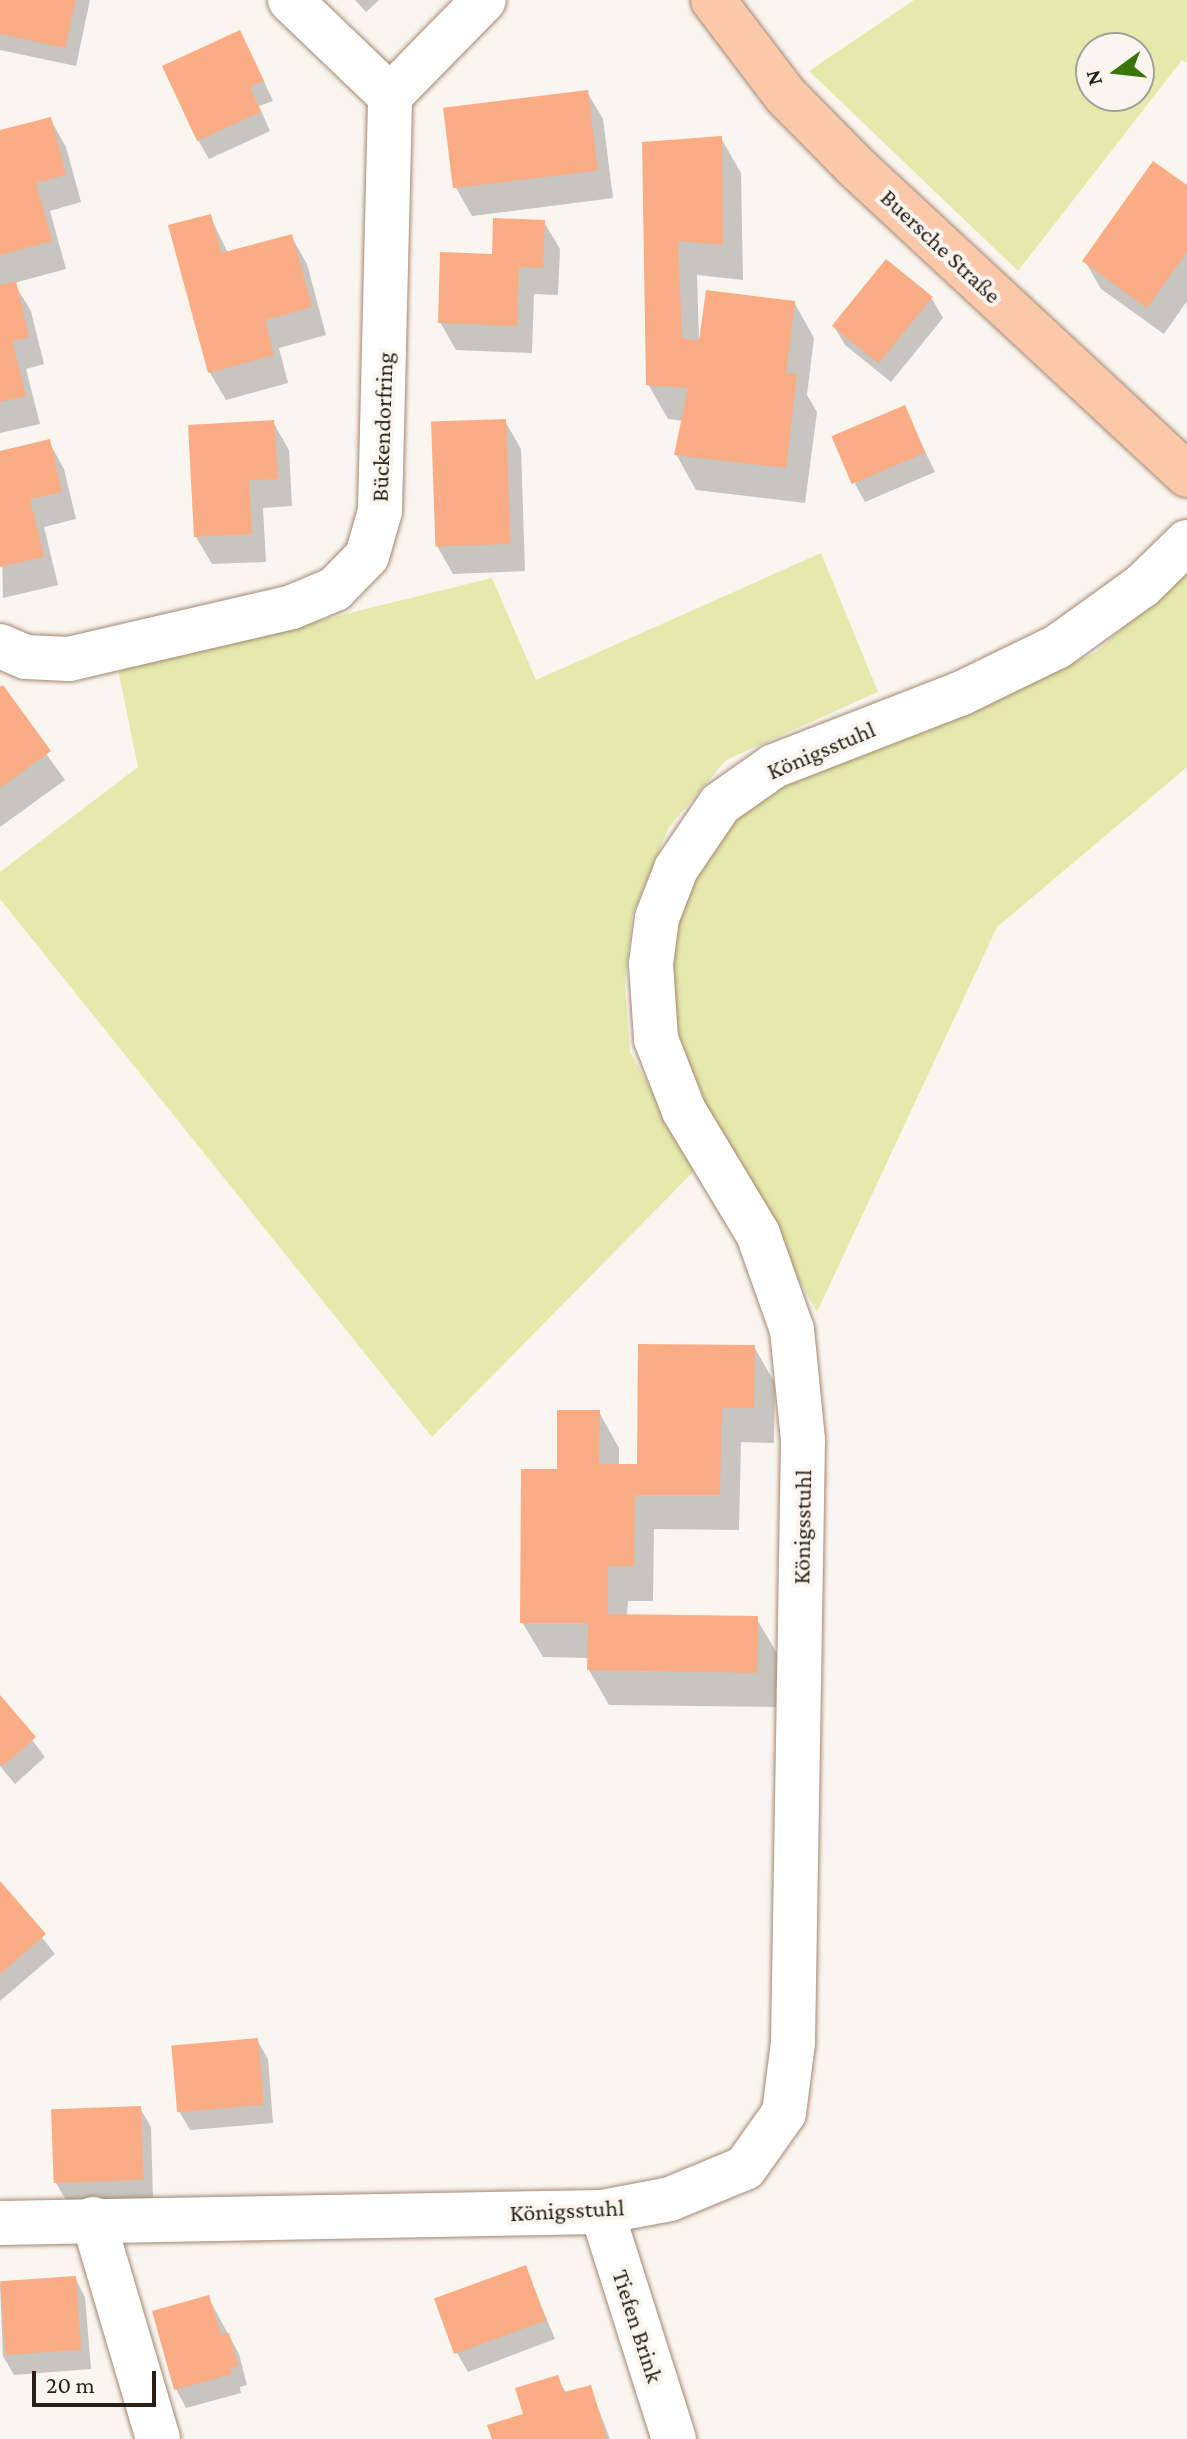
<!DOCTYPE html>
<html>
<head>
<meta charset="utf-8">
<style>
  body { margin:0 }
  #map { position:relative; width:1187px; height:2439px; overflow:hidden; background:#fbf5f0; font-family:"Crimson Pro",serif }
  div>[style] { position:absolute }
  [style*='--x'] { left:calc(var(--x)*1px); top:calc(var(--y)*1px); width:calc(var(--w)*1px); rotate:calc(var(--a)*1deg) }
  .green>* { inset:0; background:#e5e9ac }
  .shadow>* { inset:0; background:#0003 }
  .building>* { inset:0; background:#faad85; transform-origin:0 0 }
  .roads { filter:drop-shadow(0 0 2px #a28871) drop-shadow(0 0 2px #a28871) }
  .minor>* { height:44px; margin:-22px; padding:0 22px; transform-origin:22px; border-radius:22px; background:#fff }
  .major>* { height:44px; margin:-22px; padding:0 22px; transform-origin:22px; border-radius:22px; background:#fbc8aa }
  span { translate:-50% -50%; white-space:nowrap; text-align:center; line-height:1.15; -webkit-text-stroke:8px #fbf5f0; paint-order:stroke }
  .street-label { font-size:24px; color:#291f16 }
  .north { position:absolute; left:1075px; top:32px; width:80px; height:80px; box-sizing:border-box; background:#fbf5f0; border:2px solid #a79f99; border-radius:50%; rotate:255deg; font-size:22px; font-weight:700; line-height:32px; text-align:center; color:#291f16 }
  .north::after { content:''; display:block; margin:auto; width:28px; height:36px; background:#39750a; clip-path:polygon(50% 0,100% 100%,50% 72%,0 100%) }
  .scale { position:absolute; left:32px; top:2371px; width:124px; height:36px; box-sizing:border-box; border:4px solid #291f16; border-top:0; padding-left:10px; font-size:24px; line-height:28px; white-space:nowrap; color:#291f16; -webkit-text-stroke:6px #fbf5f0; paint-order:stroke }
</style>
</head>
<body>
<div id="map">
  <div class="green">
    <i style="clip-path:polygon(evenodd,914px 0,1187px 0,1187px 63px,1182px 60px,1018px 271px,809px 71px,914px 0,1139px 48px,1139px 96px,1091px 96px,1091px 48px,1139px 48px)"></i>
    <i style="clip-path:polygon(821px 553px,878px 692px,726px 760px,669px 827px,632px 916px,625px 985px,630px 1052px,696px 1169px,432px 1437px,0 899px,0 872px,138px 767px,118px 670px,492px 578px,536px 680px)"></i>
    <i style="clip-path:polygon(1187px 569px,1187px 767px,997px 927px,817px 1312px,702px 1111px,669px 1037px,668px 962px,689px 879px,732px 815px,788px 777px,958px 718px,1096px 652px)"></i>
  </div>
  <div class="shadow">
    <i style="clip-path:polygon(0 0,90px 0,76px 66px,0 50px)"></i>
    <i style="clip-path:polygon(355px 0,379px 0,366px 12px)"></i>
    <i style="clip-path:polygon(250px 51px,273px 101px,259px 106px,270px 131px,209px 159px,198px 140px)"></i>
    <i style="clip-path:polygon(587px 92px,603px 119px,613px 198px,472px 216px,456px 188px)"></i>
    <i style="clip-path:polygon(50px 119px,66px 147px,81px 202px,50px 211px,66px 269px,14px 283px,31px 311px,44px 364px,26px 369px,40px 424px,0 433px,0 132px)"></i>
    <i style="clip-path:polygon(721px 138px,741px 173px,743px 280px,697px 275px,699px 339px,794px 302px,814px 338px,807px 395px,817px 412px,805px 503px,696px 490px,676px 454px,683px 421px,668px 419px,648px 384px,644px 143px)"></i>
    <i style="clip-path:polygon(1187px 188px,1187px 301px,1164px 334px,1101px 289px,1085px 261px)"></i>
    <i style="clip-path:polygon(210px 216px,228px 253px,291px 236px,307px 264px,326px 335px,279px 348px,288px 383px,226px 400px,210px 373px,170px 226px)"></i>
    <i style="clip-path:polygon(544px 222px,560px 249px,558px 295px,534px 294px,532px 353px,456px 350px,440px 322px,494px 256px)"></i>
    <i style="clip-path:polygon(886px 262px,932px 299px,943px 318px,891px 382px,845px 345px,834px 326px)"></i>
    <i style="clip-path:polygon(904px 408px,935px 472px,865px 502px,855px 484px)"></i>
    <i style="clip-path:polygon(505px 421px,521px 449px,525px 571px,453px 574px,437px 546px)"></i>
    <i style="clip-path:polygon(273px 422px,289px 450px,292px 506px,263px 508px,266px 562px,212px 564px,196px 537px)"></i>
    <i style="clip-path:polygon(49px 442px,64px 469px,76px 519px,44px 527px,58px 585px,3px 598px,0 453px)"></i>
    <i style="clip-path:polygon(0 690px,65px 780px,0 827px)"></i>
    <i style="clip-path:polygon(754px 1347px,775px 1383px,774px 1443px,741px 1442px,739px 1530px,654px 1529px,653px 1601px,628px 1601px,627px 1616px,756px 1618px,777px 1653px,776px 1707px,609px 1705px,589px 1670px,589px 1658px,543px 1657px,522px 1622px,559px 1471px,599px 1412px,619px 1448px,619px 1466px,639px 1466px)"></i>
    <i style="clip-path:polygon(0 1698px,45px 1757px,15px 1784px,0 1766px)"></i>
    <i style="clip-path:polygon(0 1884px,55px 1954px,0 2001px)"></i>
    <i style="clip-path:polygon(257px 2040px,268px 2059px,273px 2123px,190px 2130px,179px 2111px)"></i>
    <i style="clip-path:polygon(140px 2108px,151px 2127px,153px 2199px,67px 2202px,56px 2183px)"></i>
    <i style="clip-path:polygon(525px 2267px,555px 2339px,468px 2372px,457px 2353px)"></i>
    <i style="clip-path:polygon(75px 2278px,85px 2297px,91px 2369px,14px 2375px,3px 2356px,0 2284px)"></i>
    <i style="clip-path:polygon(208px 2297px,239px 2354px,247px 2385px,240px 2387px,241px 2393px,186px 2408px,176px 2389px)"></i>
    <i style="clip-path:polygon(557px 2378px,567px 2394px,590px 2387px,610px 2439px,494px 2439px,525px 2416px)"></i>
  </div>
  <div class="building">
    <i style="clip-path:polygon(0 0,76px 0,65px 48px,0 34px)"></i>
    <i style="clip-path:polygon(240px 30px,264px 81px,250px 87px,261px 112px,197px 141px,162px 66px)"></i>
    <i style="left:588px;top:90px;width:81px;height:146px;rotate:83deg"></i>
    <i style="clip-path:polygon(51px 117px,66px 175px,36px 183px,52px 241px,0 255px,0 130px)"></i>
    <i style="clip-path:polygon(722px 136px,723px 245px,678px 241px,682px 338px,699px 341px,706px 290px,795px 301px,786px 373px,797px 374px,786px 468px,674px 455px,688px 388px,646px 385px,642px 142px)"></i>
    <i style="clip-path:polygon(1153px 161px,1187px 185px,1187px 252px,1147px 308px,1082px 261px)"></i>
    <i style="clip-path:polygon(211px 214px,221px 253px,292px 234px,312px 307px,265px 320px,274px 355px,208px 373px,168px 225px)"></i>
    <i style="clip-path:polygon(493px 218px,545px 220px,543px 268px,519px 267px,517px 326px,438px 323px,440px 252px,492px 254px)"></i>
    <i style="left:886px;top:259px;width:60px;height:86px;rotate:39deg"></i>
    <i style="clip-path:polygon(16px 281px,29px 337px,12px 341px,26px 396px,0 402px,0 285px)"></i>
    <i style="left:905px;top:405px;width:52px;height:80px;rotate:67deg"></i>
    <i style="left:506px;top:419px;width:125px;height:75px;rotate:88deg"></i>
    <i style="clip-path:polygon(274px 420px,278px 479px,249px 480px,252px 534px,194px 537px,188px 425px)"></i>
    <i style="clip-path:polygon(50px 439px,62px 492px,30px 499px,44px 557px,0 567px,0 451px)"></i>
    <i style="clip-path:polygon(3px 685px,51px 751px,0 788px,0 687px)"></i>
    <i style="clip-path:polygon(638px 1344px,755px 1345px,754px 1408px,722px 1408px,720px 1495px,635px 1495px,634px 1566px,608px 1566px,608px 1614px,758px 1616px,757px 1673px,587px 1670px,588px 1623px,520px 1623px,521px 1469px,557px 1469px,557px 1410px,600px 1410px,599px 1464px,637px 1464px)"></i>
    <i style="clip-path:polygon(0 1695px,36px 1737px,3px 1766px,0 1763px)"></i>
    <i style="clip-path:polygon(0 1881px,46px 1934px,0 1974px)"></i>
    <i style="left:258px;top:2038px;width:67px;height:87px;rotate:85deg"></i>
    <i style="left:141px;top:2106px;width:74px;height:90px;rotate:88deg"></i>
    <i style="left:526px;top:2265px;width:59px;height:98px;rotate:70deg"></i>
    <i style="left:76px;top:2276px;width:74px;height:76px;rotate:86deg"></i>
    <i style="clip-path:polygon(209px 2295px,221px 2335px,229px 2333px,238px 2366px,230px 2368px,232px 2374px,174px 2390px,152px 2311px)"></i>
    <i style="clip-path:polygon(558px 2375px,564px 2392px,591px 2385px,607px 2439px,492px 2439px,487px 2425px,523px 2414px,515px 2388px)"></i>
  </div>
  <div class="roads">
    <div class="minor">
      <i style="--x:290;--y:0;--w:139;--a:43.8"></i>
      <i style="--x:0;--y:646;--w:28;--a:23"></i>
      <i style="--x:26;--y:657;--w:43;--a:2.7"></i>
      <i style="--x:69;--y:659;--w:229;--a:-13.1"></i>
      <i style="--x:292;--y:607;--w:47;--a:-22.7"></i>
      <i style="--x:335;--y:589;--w:46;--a:-45.9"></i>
      <i style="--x:367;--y:556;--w:47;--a:-73.9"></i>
      <i style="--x:380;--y:511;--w:415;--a:-88.6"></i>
      <i style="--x:390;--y:96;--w:134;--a:-45.6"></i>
      <i style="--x:602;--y:2212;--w:238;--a:72.4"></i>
      <i style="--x:93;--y:2219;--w:229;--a:73.5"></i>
      <i style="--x:0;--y:2223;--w:602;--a:-1.05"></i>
      <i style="--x:602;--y:2212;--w:69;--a:-10.8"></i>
      <i style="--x:670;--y:2199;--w:81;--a:-22.5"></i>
      <i style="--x:745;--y:2168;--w:67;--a:-54.7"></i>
      <i style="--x:784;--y:2113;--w:71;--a:-82.7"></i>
      <i style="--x:793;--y:2043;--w:603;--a:-89.05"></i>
      <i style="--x:803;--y:1440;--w:111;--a:-95.7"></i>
      <i style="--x:792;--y:1330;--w:102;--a:-109.5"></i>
      <i style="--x:758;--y:1234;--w:144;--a:-121"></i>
      <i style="--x:684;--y:1111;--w:77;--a:-111.3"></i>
      <i style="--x:656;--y:1039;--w:75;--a:-93.8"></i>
      <i style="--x:651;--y:964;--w:46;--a:-82.6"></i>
      <i style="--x:657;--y:918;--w:53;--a:-68.8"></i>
      <i style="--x:676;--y:869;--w:78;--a:-55.9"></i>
      <i style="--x:720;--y:804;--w:66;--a:-35.1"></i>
      <i style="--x:774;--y:766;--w:199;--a:-21.2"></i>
      <i style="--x:960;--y:694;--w:108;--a:-25.9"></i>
      <i style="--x:1057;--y:647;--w:105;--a:-35.7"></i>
      <i style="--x:1142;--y:586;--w:63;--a:-44.4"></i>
    </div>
    <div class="major">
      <i style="--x:713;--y:0;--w:121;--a:52.8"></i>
      <i style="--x:786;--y:96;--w:98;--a:45.4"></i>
      <i style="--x:855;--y:166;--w:454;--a:42.9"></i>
    </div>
  </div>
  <div class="street-label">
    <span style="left:941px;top:246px;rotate:43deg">Buersche Straße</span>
    <span style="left:382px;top:427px;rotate:-88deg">Bückendorfring</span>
    <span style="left:821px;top:750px;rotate:-23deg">Königsstuhl</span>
    <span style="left:802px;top:1527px;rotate:-89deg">Königsstuhl</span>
    <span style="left:567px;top:2210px;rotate:-3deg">Königsstuhl</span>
    <span style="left:638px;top:2326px;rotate:72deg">Tiefen Brink</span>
  </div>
  <div class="north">N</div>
  <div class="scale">20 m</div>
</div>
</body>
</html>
